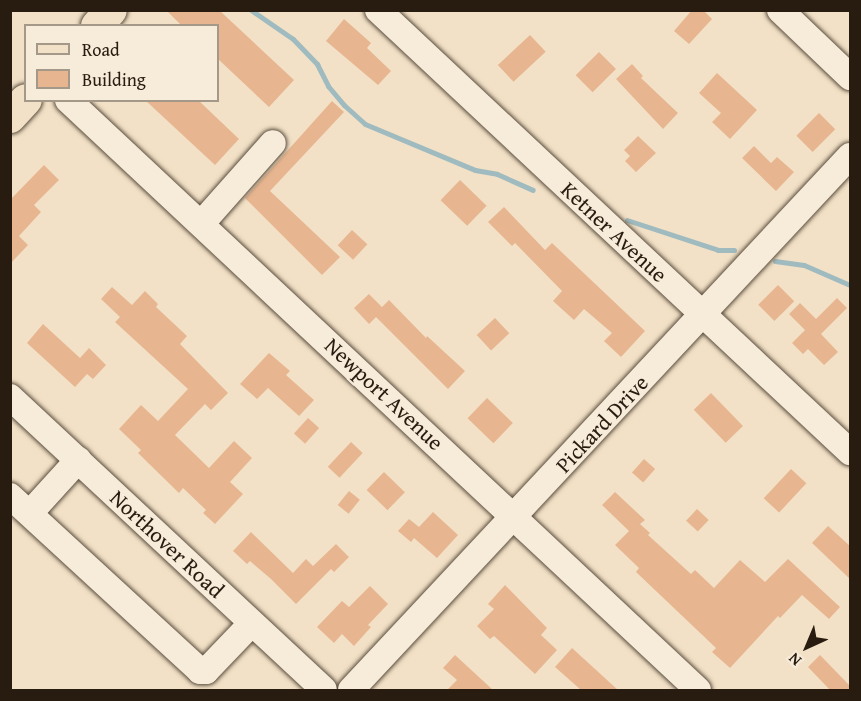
<!DOCTYPE html>
<html>
<head>
<meta charset="utf-8">
<style>
  body { margin:0 }
  #map { position:relative; width:861px; height:701px; overflow:hidden; background:#f2e1c6; font-family:"Gentium Book Plus",serif }
  div>[style] { position:absolute }
  [style*='--x'] { left:calc(var(--x)*1px); top:calc(var(--y)*1px); width:calc(var(--w)*1px); rotate:calc(var(--a)*1deg) }
  .stream>* { height:5px; margin:-2.5px; padding:0 2.5px; transform-origin:2.5px; border-radius:2.5px; background:#a0bbbf }
  .building>* { inset:0; background:#e7b691; transform-origin:0 0 }
  .roads { filter:drop-shadow(0 0 2px #5a4d3e) drop-shadow(0 0 2px #5a4d3e) }
  .minor>* { height:26px; margin:-13px; padding:0 13px; transform-origin:13px; border-radius:13px; background:#f7ecda }
  .major>* { height:32px; margin:-16px; padding:0 16px; transform-origin:16px; border-radius:16px; background:#f2e1c6 }
  span { translate:-50% -50%; white-space:nowrap; text-align:center; line-height:1.15; -webkit-text-stroke:4.5px #f7ecda; paint-order:stroke }
  .street-label { font-size:22px; color:#281c10 }
  .frame { position:absolute; inset:0; border:12px solid #281c10; pointer-events:none }
  .legend { position:absolute; left:24px; top:24px; width:195px; height:78px; box-sizing:border-box; background:#f7ecda; border:2px solid #a49989; margin:0; padding:8px 10px; list-style:none; font-size:18px; color:#281c10 }
  .legend li { display:flex; align-items:center; gap:12px; height:30px }
  .legend b { width:30px; border:2px solid #a49989 }
  .north { position:absolute; left:777px; top:617px; width:60px; height:60px; -webkit-text-stroke:4px #f7ecda; paint-order:stroke; rotate:224deg; font-size:16px; font-weight:700; line-height:24px; text-align:center; color:#281c10 }
  .north::after { content:''; display:block; margin:auto; width:21px; height:27px; background:#281c10; clip-path:polygon(50% 0,100% 100%,50% 72%,0 100%) }
</style>
</head>
<body>
<div id="map">
  <div class="stream">
    <i style="--x:251;--y:10;--w:51;--a:34.6"></i>
    <i style="--x:293;--y:39;--w:35;--a:46"></i>
    <i style="--x:317;--y:64;--w:25;--a:63"></i>
    <i style="--x:328;--y:86;--w:25;--a:50"></i>
    <i style="--x:344;--y:105;--w:28;--a:42"></i>
    <i style="--x:365;--y:124;--w:119;--a:22.7"></i>
    <i style="--x:475;--y:170;--w:22;--a:10"></i>
    <i style="--x:497;--y:174;--w:39;--a:24"></i>
    <i style="--x:627;--y:220;--w:96;--a:18.2"></i>
    <i style="--x:718;--y:250;--w:16;--a:0"></i>
    <i style="--x:775;--y:261;--w:29;--a:8"></i>
    <i style="--x:804;--y:265;--w:50;--a:23.5"></i>
  </div>
  <div class="building">
    <i style="clip-path:polygon(166px 10px,219px 10px,294px 80px,269px 107px,218px 59px,218px 26px,182px 26px)"></i>
    <i style="clip-path:polygon(692px 10px,703px 10px,712px 19px,689px 44px,674px 31px)"></i>
    <i style="clip-path:polygon(344px 19px,371px 43px,367px 48px,391px 71px,378px 85px,326px 41px)"></i>
    <i style="left:530px;top:35px;width:23px;height:44px;rotate:47deg"></i>
    <i style="left:599px;top:52px;width:24px;height:33px;rotate:45deg"></i>
    <i style="clip-path:polygon(632px 64px,643px 76px,641px 78px,678px 113px,663px 129px,616px 79px)"></i>
    <i style="clip-path:polygon(717px 73px,757px 110px,730px 139px,712px 122px,721px 113px,699px 93px)"></i>
    <i style="clip-path:polygon(145px 100px,198px 100px,239px 139px,215px 165px)"></i>
    <i style="clip-path:polygon(332px 101px,344px 112px,270px 191px,340px 257px,322px 275px,245px 198px)"></i>
    <i style="left:819px;top:113px;width:23px;height:32px;rotate:45deg"></i>
    <i style="clip-path:polygon(638px 136px,656px 153px,636px 172px,625px 161px,630px 156px,624px 150px)"></i>
    <i style="clip-path:polygon(754px 146px,771px 163px,777px 157px,794px 172px,776px 191px,742px 158px)"></i>
    <i style="clip-path:polygon(44px 165px,59px 180px,34px 205px,41px 212px,19px 236px,28px 245px,10px 264px,10px 200px)"></i>
    <i style="left:460px;top:180px;width:37px;height:28px;rotate:44deg"></i>
    <i style="clip-path:polygon(504px 207px,545px 250px,552px 243px,645px 331px,621px 357px,604px 341px,612px 333px,584px 309px,574px 320px,553px 301px,562px 291px,515px 243px,512px 246px,488px 222px)"></i>
    <i style="left:352px;top:230px;width:21px;height:21px;rotate:43deg"></i>
    <i style="left:778px;top:285px;width:23px;height:28px;rotate:45deg"></i>
    <i style="clip-path:polygon(112px 287px,132px 305px,145px 291px,158px 304px,156px 307px,187px 336px,180px 344px,228px 393px,211px 410px,205px 404px,175px 435px,209px 468px,234px 441px,252px 458px,230px 482px,243px 494px,215px 524px,203px 513px,206px 510px,183px 488px,179px 493px,138px 453px,141px 450px,119px 429px,141px 405px,158px 421px,188px 389px,115px 322px,120px 317px,101px 299px)"></i>
    <i style="clip-path:polygon(369px 294px,382px 307px,389px 300px,426px 338px,427px 336px,465px 371px,448px 389px,376px 317px,369px 324px,354px 308px)"></i>
    <i style="clip-path:polygon(837px 298px,847px 308px,821px 334px,838px 352px,824px 365px,808px 349px,803px 354px,792px 343px,805px 330px,789px 314px,800px 303px,816px 319px)"></i>
    <i style="left:495px;top:318px;width:21px;height:25px;rotate:47deg"></i>
    <i style="clip-path:polygon(43px 324px,80px 358px,89px 348px,106px 365px,93px 379px,87px 374px,75px 387px,27px 343px)"></i>
    <i style="clip-path:polygon(269px 353px,290px 371px,286px 375px,314px 400px,299px 416px,268px 388px,257px 399px,240px 384px)"></i>
    <i style="left:711px;top:393px;width:46px;height:24px;rotate:46deg"></i>
    <i style="left:487px;top:398px;width:36px;height:28px;rotate:44deg"></i>
    <i style="left:308px;top:418px;width:15px;height:21px;rotate:42deg"></i>
    <i style="left:351px;top:442px;width:16px;height:34px;rotate:43deg"></i>
    <i style="left:644px;top:459px;width:15px;height:18px;rotate:42deg"></i>
    <i style="left:791px;top:469px;width:21px;height:40px;rotate:43deg"></i>
    <i style="left:384px;top:472px;width:29px;height:25px;rotate:44deg"></i>
    <i style="left:349px;top:491px;width:14px;height:18px;rotate:39deg"></i>
    <i style="clip-path:polygon(615px 492px,645px 520px,640px 524px,650px 533px,648px 535px,691px 574px,695px 570px,714px 588px,740px 560px,765px 582px,788px 559px,840px 607px,829px 619px,802px 595px,780px 618px,778px 616px,730px 668px,712px 652px,716px 648px,636px 572px,639px 568px,615px 545px,629px 531px,602px 505px)"></i>
    <i style="left:697px;top:509px;width:16px;height:16px;rotate:43deg"></i>
    <i style="clip-path:polygon(433px 512px,458px 535px,437px 558px,414px 538px,411px 542px,398px 531px,409px 519px,419px 527px)"></i>
    <i style="clip-path:polygon(828px 526px,850px 546px,850px 579px,812px 543px)"></i>
    <i style="clip-path:polygon(251px 532px,293px 573px,306px 559px,313px 566px,336px 544px,349px 557px,334px 572px,331px 569px,296px 604px,271px 579px,250px 561px,247px 564px,233px 551px)"></i>
    <i style="clip-path:polygon(505px 585px,547px 628px,541px 635px,557px 650px,535px 674px,494px 636px,490px 639px,477px 626px,494px 609px,488px 604px)"></i>
    <i style="clip-path:polygon(370px 586px,388px 604px,368px 625px,371px 627px,354px 646px,342px 634px,334px 643px,317px 627px,342px 601px,349px 607px)"></i>
    <i style="clip-path:polygon(572px 648px,618px 690px,581px 690px,555px 667px)"></i>
    <i style="clip-path:polygon(455px 655px,493px 690px,447px 690px,457px 680px,443px 668px)"></i>
    <i style="clip-path:polygon(820px 655px,850px 686px,850px 690px,830px 690px,808px 667px)"></i>
  </div>
  <div class="roads">
    <div class="minor">
      <i style="--x:378;--y:10;--w:647;--a:43.12"></i>
      <i style="--x:780;--y:10;--w:97;--a:43.7"></i>
      <i style="--x:68;--y:100;--w:863;--a:43.12"></i>
      <i style="--x:201;--y:224;--w:108;--a:-48.4"></i>
      <i style="--x:10;--y:397;--w:429;--a:43"></i>
      <i style="--x:10;--y:496;--w:258;--a:42.6"></i>
      <i style="--x:200;--y:671;--w:6;--a:0"></i>
      <i style="--x:206;--y:671;--w:66;--a:-46.2"></i>
      <i style="--x:30;--y:513;--w:72;--a:-47.8"></i>
      <i style="--x:351;--y:690;--w:731;--a:-46.94"></i>
    </div>
    <div class="major">
      <i style="--x:97;--y:26;--w:21;--a:-49"></i>
      <i style="--x:10;--y:117;--w:23;--a:-47"></i>
    </div>
  </div>
  <div class="street-label">
    <span style="left:614px;top:232px;rotate:43deg">Ketner Avenue</span>
    <span style="left:384px;top:394px;rotate:43deg">Newport Avenue</span>
    <span style="left:602px;top:424px;rotate:-47deg">Pickard Drive</span>
    <span style="left:167px;top:544px;rotate:43deg">Northover Road</span>
  </div>
  <div class="frame"></div>
  <ul class="legend">
  <li><b style="height:8px;background:#f2e1c6"></b>Road</li>
  <li><b style="height:16px;background:#e7b691"></b>Building</li>
  </ul>
  <div class="north">N</div>
</div>
</body>
</html>
